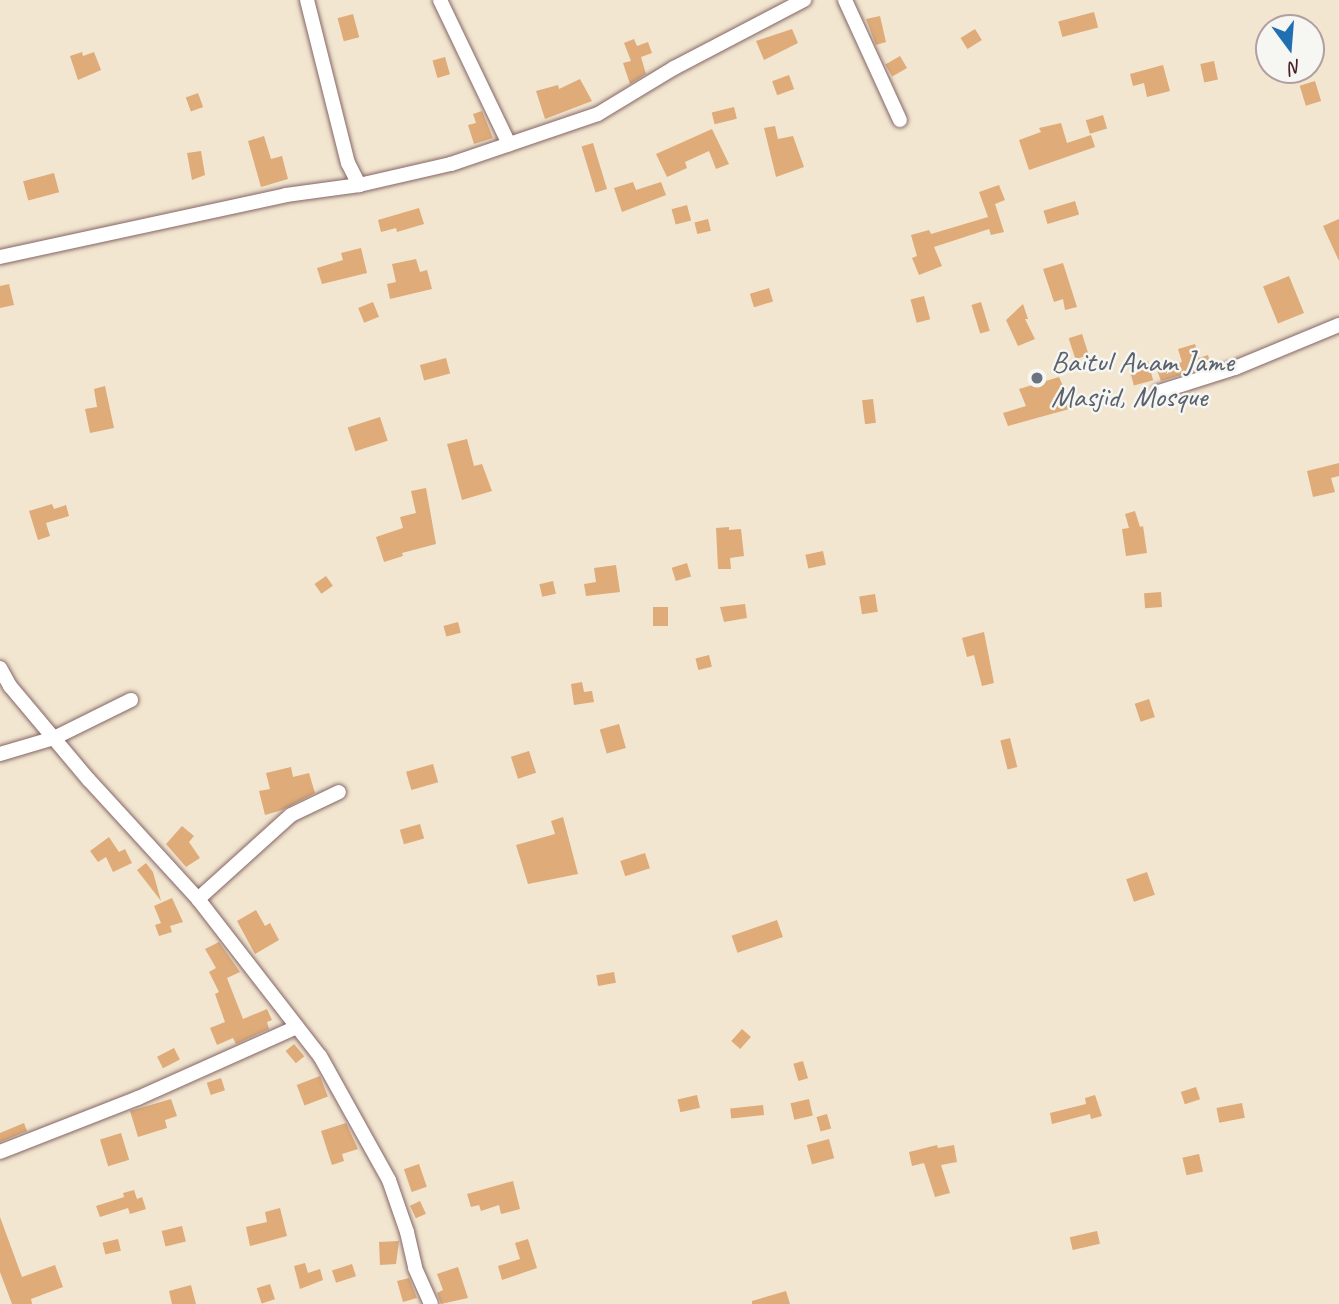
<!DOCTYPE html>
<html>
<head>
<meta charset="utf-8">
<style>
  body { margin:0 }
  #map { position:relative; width:1339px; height:1304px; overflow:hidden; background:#f2e6d0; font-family:Caveat,sans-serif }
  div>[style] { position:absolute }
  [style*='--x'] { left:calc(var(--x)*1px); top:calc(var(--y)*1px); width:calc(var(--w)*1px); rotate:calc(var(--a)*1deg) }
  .building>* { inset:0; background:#deab79; transform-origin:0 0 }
  .roads { filter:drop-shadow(0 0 2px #856565) drop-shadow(0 0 2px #856565) }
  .minor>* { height:14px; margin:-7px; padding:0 7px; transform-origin:7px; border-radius:7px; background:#fff }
  .dots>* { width:19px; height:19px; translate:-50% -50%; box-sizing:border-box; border:4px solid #f6f6f2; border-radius:50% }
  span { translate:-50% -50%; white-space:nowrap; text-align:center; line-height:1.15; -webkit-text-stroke:5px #f6f6f2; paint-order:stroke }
  .worship-label { font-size:30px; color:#5b616d }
  .left { translate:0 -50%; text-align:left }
  .north { position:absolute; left:1255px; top:14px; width:70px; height:70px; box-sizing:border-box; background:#f6f6f2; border:2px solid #b1a0a2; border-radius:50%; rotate:164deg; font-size:19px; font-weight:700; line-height:28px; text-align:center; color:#4a1f2b }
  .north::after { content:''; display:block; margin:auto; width:24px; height:32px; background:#1f6fb2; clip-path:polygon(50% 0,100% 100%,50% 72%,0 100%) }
</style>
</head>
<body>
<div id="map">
  <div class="building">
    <i style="left:1094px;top:12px;width:16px;height:37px;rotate:75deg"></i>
    <i style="left:353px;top:14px;width:24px;height:16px;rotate:75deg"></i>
    <i style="clip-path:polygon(880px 16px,886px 42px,876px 45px,866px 19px)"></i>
    <i style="clip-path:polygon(792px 29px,798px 43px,764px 60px,756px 41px)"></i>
    <i style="left:975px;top:29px;width:13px;height:17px;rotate:58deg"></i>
    <i style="clip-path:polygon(634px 39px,637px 46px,648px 42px,652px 53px,641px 57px,646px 74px,630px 84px,623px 63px,631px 61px,624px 43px)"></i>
    <i style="clip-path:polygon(82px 52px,83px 56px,94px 52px,101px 70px,78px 80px,70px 56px)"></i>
    <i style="left:900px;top:56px;width:14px;height:17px;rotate:60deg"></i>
    <i style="left:445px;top:57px;width:18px;height:13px;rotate:74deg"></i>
    <i style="left:1214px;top:61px;width:19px;height:14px;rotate:78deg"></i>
    <i style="clip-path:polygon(1163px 65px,1170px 91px,1147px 97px,1144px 83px,1133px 86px,1130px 74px)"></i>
    <i style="left:789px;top:75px;width:15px;height:18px;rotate:70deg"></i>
    <i style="clip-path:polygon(580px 79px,592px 101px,545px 119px,536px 91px,558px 85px,559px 89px)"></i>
    <i style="left:1315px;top:81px;width:21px;height:16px;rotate:73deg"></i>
    <i style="left:198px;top:93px;width:15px;height:13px;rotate:70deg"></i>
    <i style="left:734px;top:107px;width:12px;height:23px;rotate:76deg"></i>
    <i style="clip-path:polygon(482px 111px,493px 138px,474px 144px,468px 125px,476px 123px,473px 114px)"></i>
    <i style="left:1103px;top:115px;width:14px;height:18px;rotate:73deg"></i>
    <i style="clip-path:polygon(1061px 123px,1067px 143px,1091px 135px,1095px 147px,1029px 170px,1019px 140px,1041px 132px,1039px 128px)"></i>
    <i style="clip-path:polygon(775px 126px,778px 139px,793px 136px,804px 167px,776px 177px,764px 128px)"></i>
    <i style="clip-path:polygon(712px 129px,729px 164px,716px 169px,709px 151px,685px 162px,687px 168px,667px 177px,656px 154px)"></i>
    <i style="clip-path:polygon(264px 136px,271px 159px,282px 156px,288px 179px,261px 187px,248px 141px)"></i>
    <i style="left:593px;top:143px;width:48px;height:12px;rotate:73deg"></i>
    <i style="clip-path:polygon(201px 151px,205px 175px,192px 180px,187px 153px)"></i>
    <i style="left:54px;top:173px;width:20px;height:32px;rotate:75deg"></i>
    <i style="clip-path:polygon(633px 182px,636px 190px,661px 182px,666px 195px,622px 212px,614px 188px)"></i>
    <i style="clip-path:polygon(999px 185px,1005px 200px,995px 204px,1004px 232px,991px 235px,989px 229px,934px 247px,942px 266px,919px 275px,912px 258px,917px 256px,911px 235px,929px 230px,931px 234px,988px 217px,979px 192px)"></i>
    <i style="left:1075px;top:201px;width:14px;height:33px;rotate:73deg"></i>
    <i style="left:687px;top:205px;width:16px;height:16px;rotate:75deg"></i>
    <i style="clip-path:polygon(419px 208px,424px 224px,397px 232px,396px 228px,381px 232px,378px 220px)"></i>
    <i style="left:708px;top:219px;width:12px;height:14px;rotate:76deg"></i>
    <i style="clip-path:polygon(1339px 219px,1339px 261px,1323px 226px)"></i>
    <i style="clip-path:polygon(361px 248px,367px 273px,322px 284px,317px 268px,343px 260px,341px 253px)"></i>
    <i style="clip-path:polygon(416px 259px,420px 272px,427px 270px,432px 289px,390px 299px,387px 284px,396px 282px,392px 264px)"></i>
    <i style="clip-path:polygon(1063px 263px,1077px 307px,1065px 310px,1063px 299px,1054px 302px,1043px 269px)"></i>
    <i style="left:1289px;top:276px;width:40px;height:28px;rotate:68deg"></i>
    <i style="clip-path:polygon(9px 284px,14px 305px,0 308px,0 286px)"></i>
    <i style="left:769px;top:288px;width:14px;height:20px;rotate:73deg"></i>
    <i style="left:924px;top:296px;width:24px;height:14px;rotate:75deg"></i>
    <i style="left:373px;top:302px;width:16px;height:16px;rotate:68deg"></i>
    <i style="left:981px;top:302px;width:30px;height:10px;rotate:73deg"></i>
    <i style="clip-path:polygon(1023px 304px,1028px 319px,1025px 319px,1035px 339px,1018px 346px,1006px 320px)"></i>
    <i style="left:1082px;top:334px;width:22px;height:14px;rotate:72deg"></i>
    <i style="clip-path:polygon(1195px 344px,1199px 358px,1208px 355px,1211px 366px,1161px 381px,1157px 370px,1182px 362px,1178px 349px)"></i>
    <i style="left:446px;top:358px;width:16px;height:27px;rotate:75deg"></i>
    <i style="left:1148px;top:361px;width:20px;height:20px;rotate:75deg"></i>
    <i style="clip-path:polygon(1059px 377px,1073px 408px,1008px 426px,1003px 413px,1026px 406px,1019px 389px)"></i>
    <i style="clip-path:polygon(105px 386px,114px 428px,90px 433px,85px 409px,97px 407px,94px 389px)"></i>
    <i style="left:873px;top:399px;width:24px;height:11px;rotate:83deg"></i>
    <i style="left:380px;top:417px;width:25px;height:34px;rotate:72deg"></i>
    <i style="clip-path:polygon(467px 439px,474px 466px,482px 464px,492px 491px,462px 500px,447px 444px)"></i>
    <i style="clip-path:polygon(1339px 463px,1339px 476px,1331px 478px,1335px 492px,1313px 497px,1307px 471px)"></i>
    <i style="clip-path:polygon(426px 488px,436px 544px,402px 553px,403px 556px,384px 562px,376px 537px,403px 528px,400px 517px,416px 513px,411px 491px)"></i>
    <i style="clip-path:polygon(52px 504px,54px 509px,66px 505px,69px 516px,46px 523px,50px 536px,38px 540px,29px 511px)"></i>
    <i style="clip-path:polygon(1135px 511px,1140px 527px,1143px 526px,1147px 553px,1126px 556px,1122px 529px,1129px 528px,1125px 514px)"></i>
    <i style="clip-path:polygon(729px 527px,729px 530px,741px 529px,744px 556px,730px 558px,731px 569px,718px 569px,716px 528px)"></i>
    <i style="left:823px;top:551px;width:14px;height:18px;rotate:78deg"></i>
    <i style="left:687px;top:563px;width:14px;height:16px;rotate:73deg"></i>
    <i style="clip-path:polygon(616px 565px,620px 592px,586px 596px,584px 584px,596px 582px,594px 568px)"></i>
    <i style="left:326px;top:576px;width:12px;height:14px;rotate:55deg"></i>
    <i style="left:553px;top:581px;width:13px;height:14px;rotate:77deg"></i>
    <i style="left:1161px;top:592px;width:15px;height:17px;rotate:86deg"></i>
    <i style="left:875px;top:594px;width:18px;height:16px;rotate:81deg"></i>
    <i style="clip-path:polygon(745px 604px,747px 618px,724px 622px,720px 607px)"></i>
    <i style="left:668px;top:607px;width:19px;height:15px;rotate:90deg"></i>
    <i style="left:458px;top:622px;width:11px;height:15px;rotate:75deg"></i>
    <i style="clip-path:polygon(984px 632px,994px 683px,982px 686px,974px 655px,967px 657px,962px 638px)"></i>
    <i style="left:709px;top:655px;width:12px;height:14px;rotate:76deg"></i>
    <i style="clip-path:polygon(582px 682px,584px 692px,592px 691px,594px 702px,574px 705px,571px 684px)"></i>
    <i style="left:1149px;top:699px;width:19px;height:15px;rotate:72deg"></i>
    <i style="left:619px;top:724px;width:25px;height:20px;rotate:74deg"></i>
    <i style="left:1010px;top:738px;width:30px;height:10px;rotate:76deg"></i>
    <i style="left:529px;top:751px;width:23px;height:19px;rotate:72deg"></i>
    <i style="left:433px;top:764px;width:19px;height:28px;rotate:74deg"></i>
    <i style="clip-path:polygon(291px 767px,293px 777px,309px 773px,315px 793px,282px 810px,265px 815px,259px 791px,270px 789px,266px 773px)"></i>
    <i style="clip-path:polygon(563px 817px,578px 874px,528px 884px,516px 845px,555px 834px,551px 821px)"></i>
    <i style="left:420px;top:824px;width:15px;height:21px;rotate:74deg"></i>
    <i style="clip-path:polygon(182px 826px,194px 836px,189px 842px,200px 858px,186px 867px,166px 844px)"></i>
    <i style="clip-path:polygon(109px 837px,119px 852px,125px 849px,132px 863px,113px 872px,106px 857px,98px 862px,90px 851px)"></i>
    <i style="left:645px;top:853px;width:16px;height:26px;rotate:72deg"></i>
    <i style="clip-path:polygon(146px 863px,153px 872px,161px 901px,137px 870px)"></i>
    <i style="left:1147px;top:872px;width:24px;height:22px;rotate:71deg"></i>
    <i style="clip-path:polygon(172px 898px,183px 922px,170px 926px,172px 932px,159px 936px,155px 925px,161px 923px,154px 906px)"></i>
    <i style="clip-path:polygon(256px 910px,265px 926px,270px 923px,279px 940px,255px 954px,237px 921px)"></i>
    <i style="left:777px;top:920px;width:18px;height:48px;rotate:71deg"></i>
    <i style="clip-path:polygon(219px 942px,240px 972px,227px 978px,243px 1019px,267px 1009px,272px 1020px,267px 1022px,269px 1029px,236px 1044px,233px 1038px,217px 1045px,210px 1028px,225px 1022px,215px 994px,219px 992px,209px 972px,216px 968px,205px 949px)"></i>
    <i style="left:614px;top:972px;width:11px;height:18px;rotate:80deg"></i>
    <i style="left:742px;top:1029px;width:12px;height:16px;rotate:42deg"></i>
    <i style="left:294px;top:1044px;width:16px;height:11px;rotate:50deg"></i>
    <i style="left:174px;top:1048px;width:13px;height:19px;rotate:63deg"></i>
    <i style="left:803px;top:1061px;width:18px;height:10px;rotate:74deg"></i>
    <i style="left:320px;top:1076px;width:22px;height:25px;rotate:69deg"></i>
    <i style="left:221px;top:1078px;width:13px;height:15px;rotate:72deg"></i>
    <i style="left:1196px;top:1087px;width:13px;height:16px;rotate:72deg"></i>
    <i style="left:697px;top:1095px;width:13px;height:20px;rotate:77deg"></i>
    <i style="clip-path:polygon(1095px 1095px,1102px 1116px,1091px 1119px,1090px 1114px,1052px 1124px,1050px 1113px,1086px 1104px,1085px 1098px)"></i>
    <i style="clip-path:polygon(171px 1099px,177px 1116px,165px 1120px,167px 1128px,138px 1137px,130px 1111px)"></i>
    <i style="left:809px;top:1099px;width:17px;height:19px;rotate:77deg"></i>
    <i style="left:1242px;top:1103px;width:15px;height:26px;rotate:79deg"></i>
    <i style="left:763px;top:1105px;width:10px;height:33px;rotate:84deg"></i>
    <i style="left:827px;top:1114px;width:15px;height:11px;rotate:74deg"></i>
    <i style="clip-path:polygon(24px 1123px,27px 1131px,0 1142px,0 1133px)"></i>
    <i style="clip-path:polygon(346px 1123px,358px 1149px,342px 1154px,344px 1161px,332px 1165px,321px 1131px)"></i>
    <i style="left:121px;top:1133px;width:28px;height:22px;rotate:73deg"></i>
    <i style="left:829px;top:1139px;width:20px;height:23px;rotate:75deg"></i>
    <i style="clip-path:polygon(937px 1145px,938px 1148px,954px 1145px,957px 1162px,941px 1165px,950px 1193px,935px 1197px,924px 1163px,912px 1166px,909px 1152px)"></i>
    <i style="left:1199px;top:1154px;width:18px;height:17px;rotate:77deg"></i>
    <i style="left:419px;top:1164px;width:24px;height:16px;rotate:71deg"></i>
    <i style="clip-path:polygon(513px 1181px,520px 1209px,501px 1214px,499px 1205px,481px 1211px,479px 1205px,471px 1207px,467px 1194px)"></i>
    <i style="clip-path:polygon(134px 1190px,137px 1199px,142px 1197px,146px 1209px,130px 1214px,128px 1208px,100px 1217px,96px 1206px,124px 1197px,123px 1193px)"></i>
    <i style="left:420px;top:1201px;width:14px;height:11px;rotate:65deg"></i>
    <i style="clip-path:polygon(280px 1208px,287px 1236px,250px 1246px,246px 1227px,267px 1222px,265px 1212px)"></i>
    <i style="clip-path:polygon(0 1217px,22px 1277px,55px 1265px,63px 1287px,31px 1299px,32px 1304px,12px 1304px,0 1272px)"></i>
    <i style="left:182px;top:1226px;width:16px;height:21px;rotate:76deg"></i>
    <i style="left:1097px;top:1231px;width:13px;height:28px;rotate:77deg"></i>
    <i style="left:118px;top:1239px;width:12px;height:16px;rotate:76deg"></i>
    <i style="clip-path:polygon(528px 1239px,537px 1268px,502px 1280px,498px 1266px,520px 1259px,515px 1243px)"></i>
    <i style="clip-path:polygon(399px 1241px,396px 1264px,380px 1265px,379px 1242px)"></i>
    <i style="clip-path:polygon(305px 1263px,308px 1273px,320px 1269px,323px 1280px,300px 1289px,294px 1266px)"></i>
    <i style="left:352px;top:1264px;width:13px;height:21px;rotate:72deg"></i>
    <i style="clip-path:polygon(458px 1267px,468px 1298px,441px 1304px,437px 1293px,443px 1290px,437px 1274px)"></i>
    <i style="clip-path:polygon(409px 1278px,417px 1298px,403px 1302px,397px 1281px)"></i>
    <i style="left:270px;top:1284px;width:16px;height:14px;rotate:72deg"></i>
    <i style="clip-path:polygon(191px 1285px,196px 1304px,172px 1304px,169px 1291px)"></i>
    <i style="clip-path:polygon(786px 1291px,790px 1304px,752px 1304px,752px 1301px)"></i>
  </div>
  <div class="roads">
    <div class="minor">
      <i style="--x:307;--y:0;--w:168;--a:75.9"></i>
      <i style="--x:348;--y:163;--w:25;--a:63"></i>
      <i style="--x:359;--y:185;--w:94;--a:-12.9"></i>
      <i style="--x:451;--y:164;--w:155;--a:-18.8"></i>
      <i style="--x:598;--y:114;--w:89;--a:-31.2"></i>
      <i style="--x:674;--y:68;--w:147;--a:-27.6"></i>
      <i style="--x:440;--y:0;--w:160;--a:64.4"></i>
      <i style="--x:845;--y:0;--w:132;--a:65.4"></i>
      <i style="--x:0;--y:257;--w:293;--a:-12.2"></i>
      <i style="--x:286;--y:195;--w:74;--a:-7.8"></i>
      <i style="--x:1159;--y:392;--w:80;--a:-17.5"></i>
      <i style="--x:1235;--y:368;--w:113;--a:-22.5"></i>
      <i style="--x:0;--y:668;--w:21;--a:61"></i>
      <i style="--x:10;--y:686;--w:123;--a:50"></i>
      <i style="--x:89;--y:780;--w:161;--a:47.5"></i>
      <i style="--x:198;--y:899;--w:199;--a:52.2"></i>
      <i style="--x:320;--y:1056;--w:142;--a:60.9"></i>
      <i style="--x:389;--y:1180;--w:55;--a:70.9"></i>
      <i style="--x:407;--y:1232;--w:37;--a:77"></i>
      <i style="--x:415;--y:1268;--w:39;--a:66"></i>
      <i style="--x:0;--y:754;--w:56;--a:-16.5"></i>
      <i style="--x:54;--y:738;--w:86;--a:-26.3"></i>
      <i style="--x:198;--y:899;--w:125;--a:-42.1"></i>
      <i style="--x:291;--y:815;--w:53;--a:-25.6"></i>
      <i style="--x:0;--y:1152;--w:148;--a:-21.4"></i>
      <i style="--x:138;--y:1098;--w:174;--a:-24.1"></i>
    </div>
  </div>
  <div class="dots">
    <i style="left:1037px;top:378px;background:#6b7280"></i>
  </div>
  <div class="worship-label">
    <span class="left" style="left:1051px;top:378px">Baitul Anam Jame<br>Masjid, Mosque</span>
  </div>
  <div class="north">N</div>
</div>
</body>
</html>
